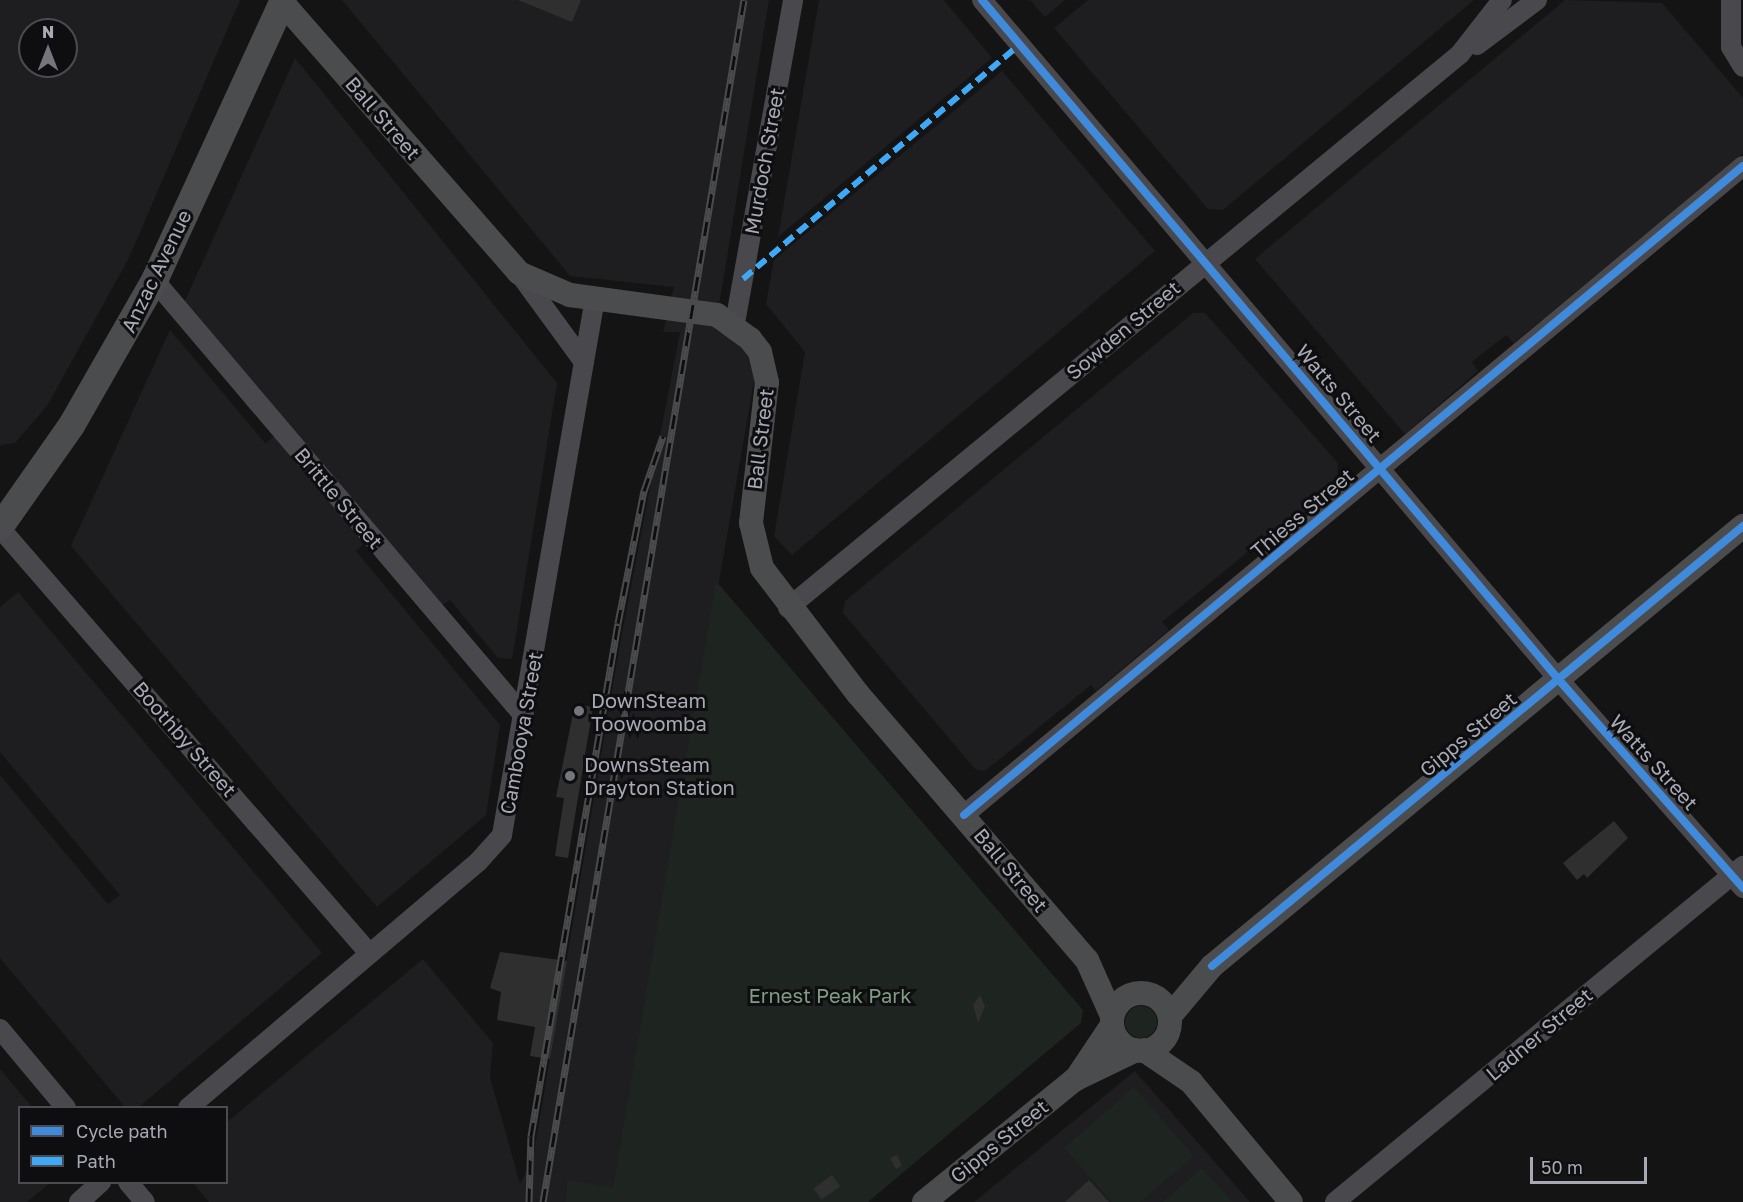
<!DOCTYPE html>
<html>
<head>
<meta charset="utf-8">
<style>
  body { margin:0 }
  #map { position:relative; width:1743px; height:1202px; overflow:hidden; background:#141414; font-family:"Golos Text",sans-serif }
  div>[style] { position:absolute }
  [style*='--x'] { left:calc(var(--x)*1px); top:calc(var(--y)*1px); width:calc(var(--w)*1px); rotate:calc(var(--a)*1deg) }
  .built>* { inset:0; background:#1e1e20 }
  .green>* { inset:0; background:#1e241f }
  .round { border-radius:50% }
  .building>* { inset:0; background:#2f2f30; transform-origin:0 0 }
  .minor>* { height:20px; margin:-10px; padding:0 10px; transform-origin:10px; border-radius:10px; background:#49494d }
  .major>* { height:24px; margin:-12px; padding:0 12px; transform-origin:12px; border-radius:12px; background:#4b4c4e }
  .major>.ring { margin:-12px; padding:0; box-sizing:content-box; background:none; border:24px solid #4b4c4e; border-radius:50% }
  .highway>* { height:27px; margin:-13.5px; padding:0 13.5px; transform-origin:13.5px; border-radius:13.5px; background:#4b4c4e }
  .rail>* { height:7px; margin-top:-3.5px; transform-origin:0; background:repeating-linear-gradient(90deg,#0e0e10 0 14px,#4a4b4d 0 28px); box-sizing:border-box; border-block:2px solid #4a4b4d }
  .quiet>* { height:6px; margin-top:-3px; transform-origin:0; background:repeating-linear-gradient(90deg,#3fa9f5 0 12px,transparent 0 18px) }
  .cycleway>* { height:8px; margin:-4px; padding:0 4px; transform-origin:4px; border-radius:4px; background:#408adc }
  .dots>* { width:16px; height:16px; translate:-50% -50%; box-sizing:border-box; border:3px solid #0e0e10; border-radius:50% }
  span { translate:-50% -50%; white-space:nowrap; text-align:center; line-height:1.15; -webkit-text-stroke:6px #0e0e10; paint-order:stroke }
  .street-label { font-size:20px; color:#a7aab4 }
  .poi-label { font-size:20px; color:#a7aab4 }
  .left { translate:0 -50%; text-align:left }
  .park-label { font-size:20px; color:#7f9d82 }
  .legend { position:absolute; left:18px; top:1106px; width:210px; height:78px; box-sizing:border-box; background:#0e0e10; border:2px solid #4b4c52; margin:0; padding:8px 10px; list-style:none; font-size:18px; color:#a7aab4 }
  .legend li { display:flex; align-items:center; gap:12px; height:30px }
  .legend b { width:30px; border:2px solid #4b4c52 }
  .north { position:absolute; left:18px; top:18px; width:60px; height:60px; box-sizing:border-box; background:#0e0e10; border:2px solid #4b4c52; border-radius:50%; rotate:0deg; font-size:16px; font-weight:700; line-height:24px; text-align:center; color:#a7aab4 }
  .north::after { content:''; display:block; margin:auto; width:21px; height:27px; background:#74767c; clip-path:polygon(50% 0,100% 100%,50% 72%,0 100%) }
  .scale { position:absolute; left:1530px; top:1157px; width:117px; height:27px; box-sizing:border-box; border:3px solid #a7aab4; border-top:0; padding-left:8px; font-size:18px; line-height:21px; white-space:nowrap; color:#a7aab4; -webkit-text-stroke:4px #0e0e10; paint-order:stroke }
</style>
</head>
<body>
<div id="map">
  <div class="built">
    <i style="clip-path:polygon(evenodd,0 0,240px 0,128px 260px,47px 406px,15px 443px,0 445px,0 0,30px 30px,66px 30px,66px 66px,30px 66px,30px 30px)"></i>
    <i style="clip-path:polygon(342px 0,769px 0,715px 330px,737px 340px,757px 364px,613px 1188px,567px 1180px,566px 1202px,209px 1202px,193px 1183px,226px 1182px,227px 1122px,423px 959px,493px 1043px,490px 1077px,520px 1184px,533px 1159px,620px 644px,680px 332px,663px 332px,674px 287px,570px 276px)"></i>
    <i style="clip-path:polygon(819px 0,944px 0,992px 58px,778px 237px)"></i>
    <i style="clip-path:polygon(1030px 0,1065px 0,1045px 17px)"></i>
    <i style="clip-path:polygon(1088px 0,1474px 0,1223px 210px,1208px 209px,1054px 28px)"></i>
    <i style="clip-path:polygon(1565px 0,1662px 3px,1743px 98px,1743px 153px,1514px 343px,1506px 335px,1472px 362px,1478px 371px,1405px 434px,1255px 259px)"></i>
    <i style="clip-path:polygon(295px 58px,557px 383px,512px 659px,498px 658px,450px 600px,441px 606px,184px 303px)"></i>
    <i style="clip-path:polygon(1002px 71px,1155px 251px,792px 555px,774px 536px,805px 352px,766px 304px,774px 260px)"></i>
    <i style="clip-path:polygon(1193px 313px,1205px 313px,1338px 463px,1337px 477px,1308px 502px,1314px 509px,1280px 540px,1271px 533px,1162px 622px,1169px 630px,1096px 691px,1091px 685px,985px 771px,975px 769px,843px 613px,845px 601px)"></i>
    <i style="clip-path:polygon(170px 330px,266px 444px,276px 433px,368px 540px,356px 551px,500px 725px,486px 815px,377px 907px,71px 546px)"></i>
    <i style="clip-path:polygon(18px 592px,322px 953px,139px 1107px,125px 1107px,0 958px,0 775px,108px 904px,120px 895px,0 752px,0 607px)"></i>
    <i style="clip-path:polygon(0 1069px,32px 1107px,20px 1108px,20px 1182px,50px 1183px,27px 1202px,0 1202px)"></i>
    <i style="clip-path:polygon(1135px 1071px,1250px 1202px,974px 1202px)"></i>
  </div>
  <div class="green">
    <i style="clip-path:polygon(716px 581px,1083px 1010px,1081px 1023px,868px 1202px,566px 1202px,567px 1180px,613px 1187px)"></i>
    <i class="round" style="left:1125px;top:1006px;width:32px;height:32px"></i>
    <i style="clip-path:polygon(1134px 1087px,1194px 1156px,1140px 1202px,1112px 1202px,1064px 1148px)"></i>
    <i style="clip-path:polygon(1202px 1168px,1232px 1202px,1163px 1202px)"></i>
  </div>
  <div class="building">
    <i style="clip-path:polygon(518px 0,581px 0,572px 22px)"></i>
    <i style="clip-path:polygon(575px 704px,593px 707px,568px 858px,555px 856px,564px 798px,556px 797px)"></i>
    <i style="clip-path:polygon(1614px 821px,1628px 838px,1587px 878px,1584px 874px,1577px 880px,1563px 863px)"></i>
    <i style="clip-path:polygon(500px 952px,567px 961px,550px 1059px,530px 1056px,535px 1027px,497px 1020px,501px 992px,490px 988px)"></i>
    <i style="clip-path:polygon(980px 995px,985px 1006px,978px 1023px,973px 1005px)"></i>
    <i style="clip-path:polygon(897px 1155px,902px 1166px,896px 1169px,890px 1158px)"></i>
    <i style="left:832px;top:1175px;width:14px;height:23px;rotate:54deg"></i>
    <i style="clip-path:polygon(1089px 1180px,1109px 1202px,1065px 1202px)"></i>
  </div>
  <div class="minor">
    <i style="--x:982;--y:0;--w:892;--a:49.68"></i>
    <i style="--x:1559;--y:680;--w:278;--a:48.5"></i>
    <i style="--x:1731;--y:0;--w:47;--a:90"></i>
    <i style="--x:1731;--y:47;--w:23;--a:59"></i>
    <i style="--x:1477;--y:45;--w:75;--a:-36.9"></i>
    <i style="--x:519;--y:273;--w:110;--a:53.9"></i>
    <i style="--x:154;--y:280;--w:572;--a:49.68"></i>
    <i style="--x:735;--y:323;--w:328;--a:-79.8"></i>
    <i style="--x:0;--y:528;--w:561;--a:49.04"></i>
    <i style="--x:788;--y:608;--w:871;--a:-39.5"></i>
    <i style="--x:1460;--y:54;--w:68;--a:-52.1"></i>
    <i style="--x:964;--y:815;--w:1014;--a:-39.8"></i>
    <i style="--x:0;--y:1029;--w:103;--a:50.1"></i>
    <i style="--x:188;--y:1108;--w:380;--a:-40.3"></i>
    <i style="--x:478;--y:862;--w:36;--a:-48"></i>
    <i style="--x:502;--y:835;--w:545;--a:-80.17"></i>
    <i style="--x:128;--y:1182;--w:26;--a:50"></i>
    <i style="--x:79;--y:1202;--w:30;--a:-42"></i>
    <i style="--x:1335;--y:1202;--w:529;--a:-39.47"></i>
  </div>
  <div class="major">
    <i style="--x:282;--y:2;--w:360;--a:48.8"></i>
    <i style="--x:519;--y:273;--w:56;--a:23.3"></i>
    <i style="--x:570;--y:295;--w:148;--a:7.7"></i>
    <i style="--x:717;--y:315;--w:41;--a:36"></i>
    <i style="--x:750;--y:339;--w:16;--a:52"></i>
    <i style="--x:760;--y:352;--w:31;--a:77"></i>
    <i style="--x:767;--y:382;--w:142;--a:96.5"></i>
    <i style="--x:751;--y:523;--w:46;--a:76.3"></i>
    <i style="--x:762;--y:568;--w:158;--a:52.7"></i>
    <i style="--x:858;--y:694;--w:351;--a:49.3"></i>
    <i style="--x:1087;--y:960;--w:61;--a:65.9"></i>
    <i class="ring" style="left:1112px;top:993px;width:34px;height:34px"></i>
    <i style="--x:1170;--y:1016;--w:65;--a:-50"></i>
    <i style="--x:1212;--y:966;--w:690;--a:-39.65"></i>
    <i style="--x:1144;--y:1050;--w:57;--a:34.2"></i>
    <i style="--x:1191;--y:1082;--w:156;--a:50.2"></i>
    <i style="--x:1076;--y:1079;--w:65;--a:-56.3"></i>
    <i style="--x:924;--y:1202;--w:193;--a:-39.1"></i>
    <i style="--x:1074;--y:1080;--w:69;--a:-25.8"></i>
  </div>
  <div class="highway">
    <i style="--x:0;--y:526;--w:123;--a:-54.9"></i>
    <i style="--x:71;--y:425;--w:167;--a:-60.2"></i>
    <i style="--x:154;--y:280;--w:308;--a:-65.3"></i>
  </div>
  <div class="rail">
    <i style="--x:529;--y:1202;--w:66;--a:-88.3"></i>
    <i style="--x:531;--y:1136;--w:520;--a:-80.37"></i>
    <i style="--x:618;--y:623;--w:135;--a:-78.9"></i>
    <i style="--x:644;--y:491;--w:58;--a:-70.9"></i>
    <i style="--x:543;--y:1202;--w:1219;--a:-80.51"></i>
  </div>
  <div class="quiet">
    <i style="--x:743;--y:279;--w:363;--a:-40.3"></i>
  </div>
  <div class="cycleway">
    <i style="--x:982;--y:0;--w:892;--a:49.68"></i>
    <i style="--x:1559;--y:680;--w:278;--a:48.5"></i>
    <i style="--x:964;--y:815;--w:1014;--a:-39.8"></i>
    <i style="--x:1212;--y:966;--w:690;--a:-39.65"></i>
  </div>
  <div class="dots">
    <i style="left:579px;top:711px;background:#74767c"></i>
    <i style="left:570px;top:776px;background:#74767c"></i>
  </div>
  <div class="street-label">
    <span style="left:383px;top:118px;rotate:49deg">Ball Street</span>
    <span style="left:764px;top:161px;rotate:-80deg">Murdoch Street</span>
    <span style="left:156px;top:271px;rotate:-64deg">Anzac Avenue</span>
    <span style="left:1123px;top:330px;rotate:-40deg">Sowden Street</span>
    <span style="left:1339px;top:393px;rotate:50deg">Watts Street</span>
    <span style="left:760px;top:439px;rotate:-83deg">Ball Street</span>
    <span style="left:339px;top:498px;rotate:50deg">Brittle Street</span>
    <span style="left:1302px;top:513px;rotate:-40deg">Thiess Street</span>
    <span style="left:521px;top:733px;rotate:-80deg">Cambooya Street</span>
    <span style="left:1468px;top:734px;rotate:-40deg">Gipps Street</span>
    <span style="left:185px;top:739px;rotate:49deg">Boothby Street</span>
    <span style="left:1654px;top:762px;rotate:48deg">Watts Street</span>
    <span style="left:1011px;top:870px;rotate:50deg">Ball Street</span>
    <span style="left:1539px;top:1034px;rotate:-40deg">Ladner Street</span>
    <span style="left:999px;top:1141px;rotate:-39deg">Gipps Street</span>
  </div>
  <div class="poi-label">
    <span class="left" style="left:591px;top:712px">DownSteam<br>Toowoomba</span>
    <span class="left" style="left:584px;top:776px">DownsSteam<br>Drayton Station</span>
  </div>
  <div class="park-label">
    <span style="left:830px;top:995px">Ernest Peak Park</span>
  </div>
  <ul class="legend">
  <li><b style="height:8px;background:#408adc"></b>Cycle path</li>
  <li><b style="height:8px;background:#3fa9f5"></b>Path</li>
  </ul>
  <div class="north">N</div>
  <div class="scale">50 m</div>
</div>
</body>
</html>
